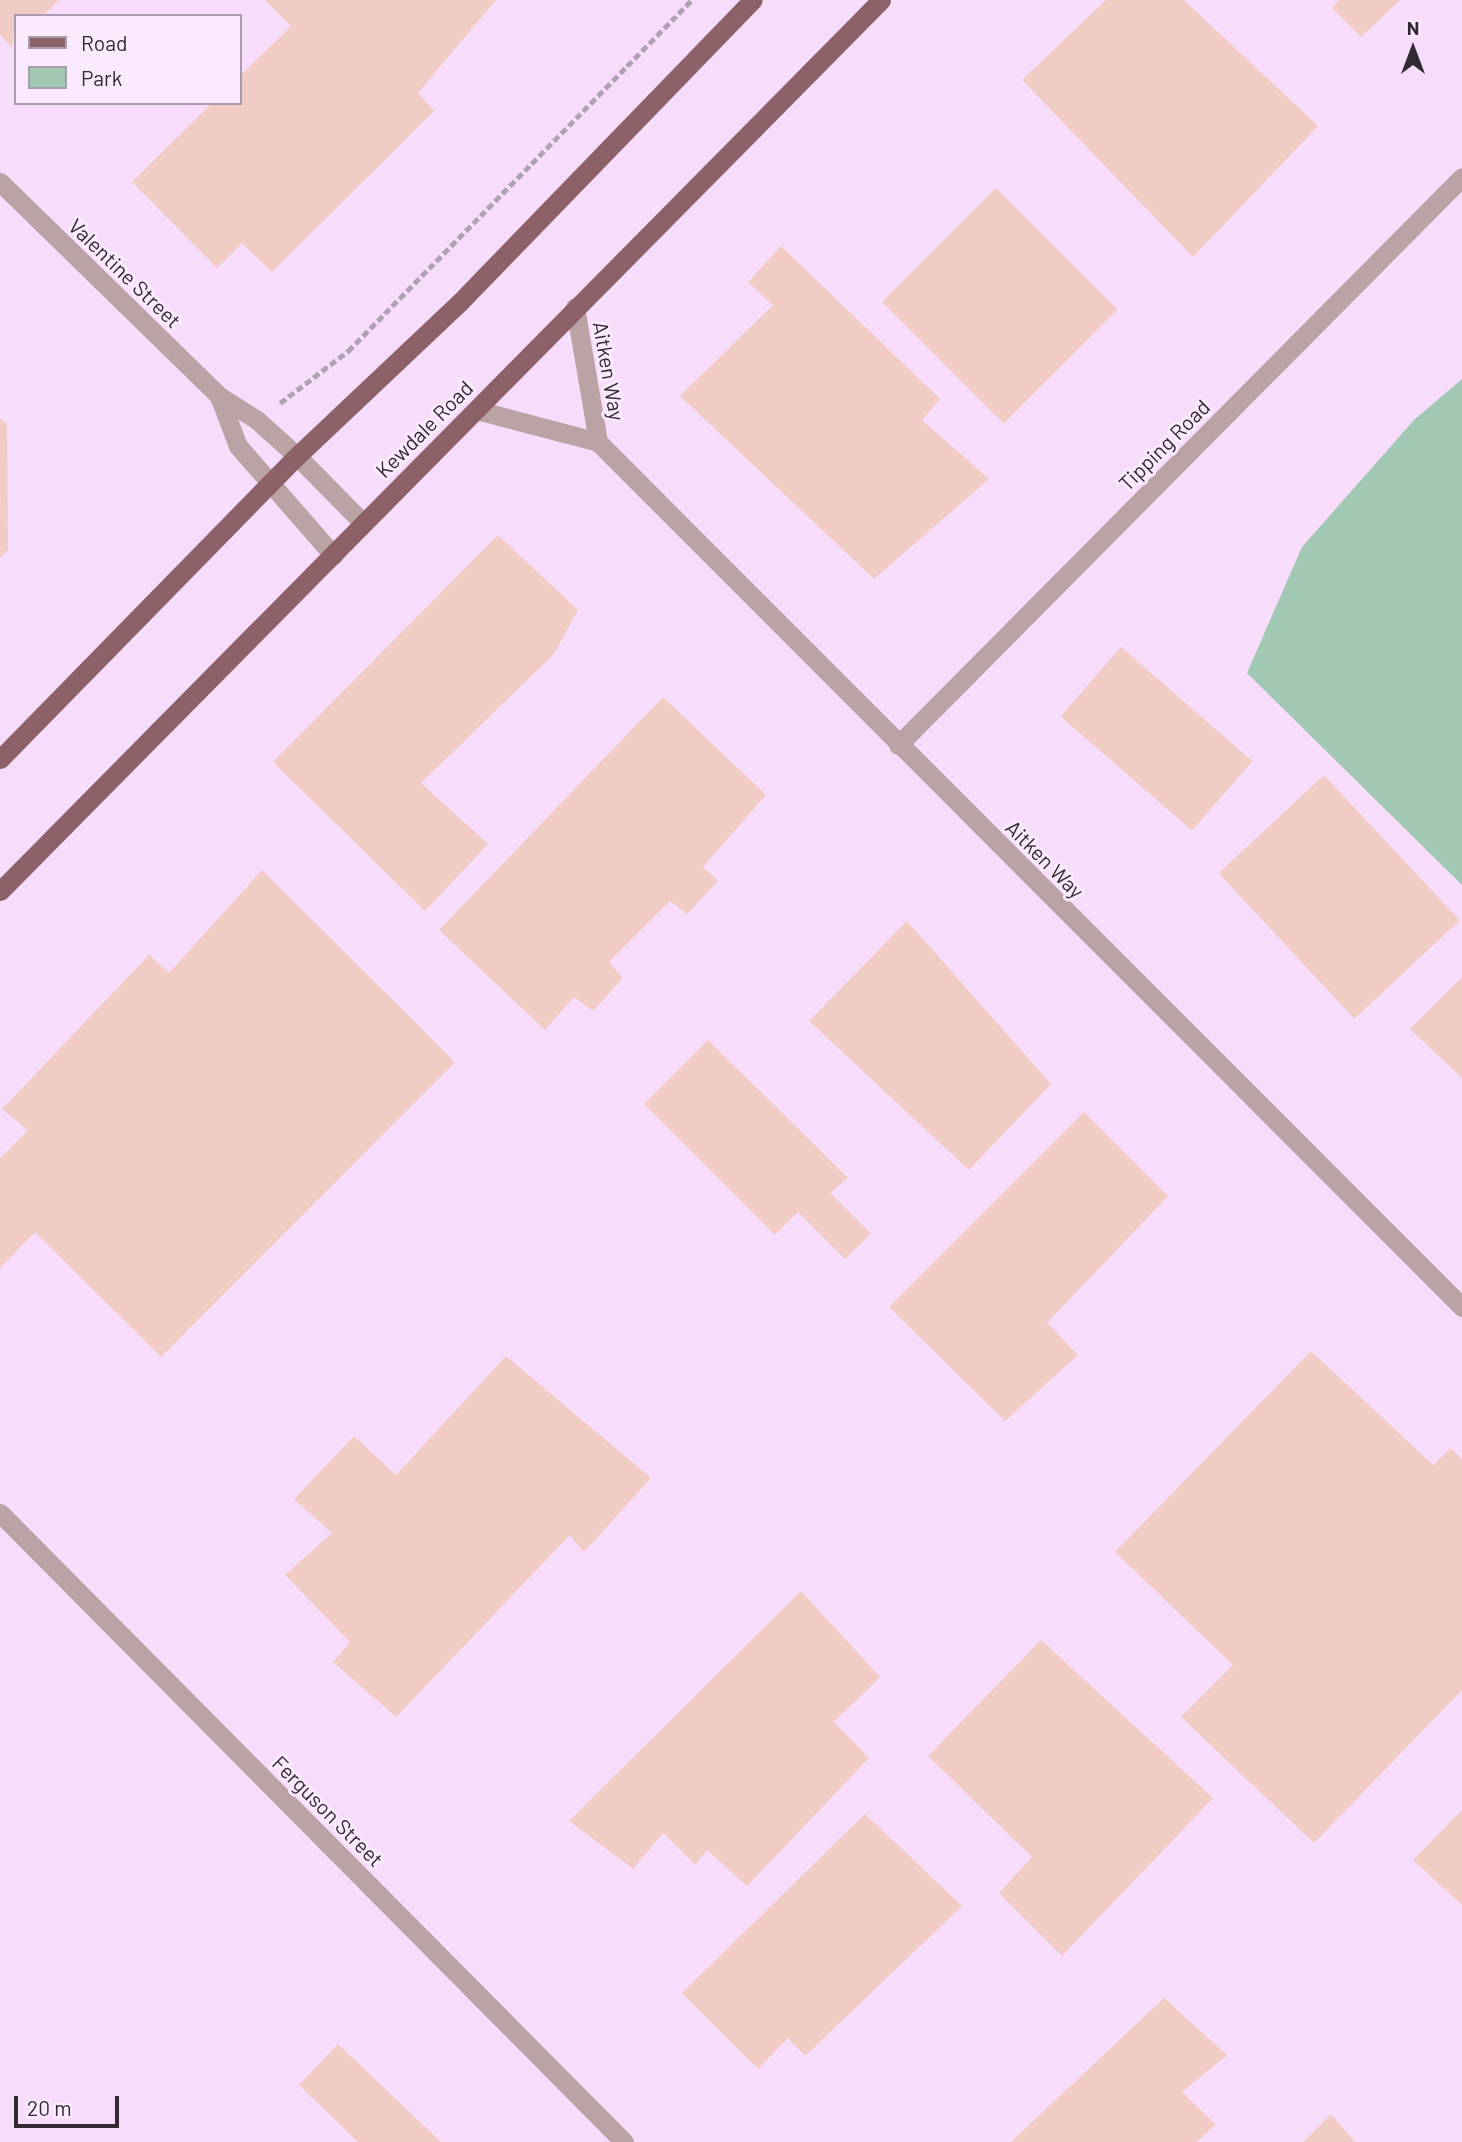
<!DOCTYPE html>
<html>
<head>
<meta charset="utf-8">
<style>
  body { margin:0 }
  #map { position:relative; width:1462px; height:2142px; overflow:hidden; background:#fbe9fe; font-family:Barlow,sans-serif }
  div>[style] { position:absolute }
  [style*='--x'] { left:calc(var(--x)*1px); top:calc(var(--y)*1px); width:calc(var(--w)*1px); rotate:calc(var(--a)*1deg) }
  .built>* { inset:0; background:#f8dcfc }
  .green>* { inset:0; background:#a0c8b3 }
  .building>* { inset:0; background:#f0ccc4; transform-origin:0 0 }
  .path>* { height:4.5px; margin-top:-2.25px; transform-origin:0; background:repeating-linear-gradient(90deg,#b0a2b3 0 7px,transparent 0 10.5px) }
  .minor>* { height:19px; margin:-9.5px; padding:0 9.5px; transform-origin:9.5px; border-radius:9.5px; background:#bba2a5 }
  .primary>* { height:19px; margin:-9.5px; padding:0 9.5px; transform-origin:9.5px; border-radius:9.5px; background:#8c6268 }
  span { translate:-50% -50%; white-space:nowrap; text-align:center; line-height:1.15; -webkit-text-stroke:6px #fbe9fe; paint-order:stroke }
  .street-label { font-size:21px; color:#322933 }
  .legend { position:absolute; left:14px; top:14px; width:228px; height:91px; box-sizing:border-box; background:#fbe9fe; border:2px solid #ab9cad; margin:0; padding:9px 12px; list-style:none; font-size:21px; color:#322933 }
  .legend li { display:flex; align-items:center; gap:14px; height:35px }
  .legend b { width:35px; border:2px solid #ab9cad }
  .north { position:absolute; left:1378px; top:14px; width:70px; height:70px; -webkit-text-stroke:5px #fbe9fe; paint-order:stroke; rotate:0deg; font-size:19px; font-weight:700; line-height:28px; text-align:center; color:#322933 }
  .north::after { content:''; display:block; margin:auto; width:24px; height:32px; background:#322933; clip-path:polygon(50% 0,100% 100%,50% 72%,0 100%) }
  .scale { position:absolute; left:14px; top:2096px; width:105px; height:32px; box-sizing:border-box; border:4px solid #322933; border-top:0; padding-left:9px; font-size:21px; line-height:24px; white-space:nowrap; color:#322933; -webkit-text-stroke:5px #fbe9fe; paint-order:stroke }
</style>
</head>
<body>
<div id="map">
  <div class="built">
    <i style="clip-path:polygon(evenodd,0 0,1462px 0,1462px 2142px,0 2142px,0 0,16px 16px,240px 16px,240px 103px,16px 103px,16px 16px)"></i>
  </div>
  <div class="green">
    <i style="clip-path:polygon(1462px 379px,1462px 885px,1247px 673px,1302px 547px,1414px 420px)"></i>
  </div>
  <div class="building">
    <i style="clip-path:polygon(0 0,59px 0,43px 16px,16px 16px,12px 48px,0 35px)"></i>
    <i style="clip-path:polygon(265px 0,496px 0,418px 93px,434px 111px,272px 272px,242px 243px,217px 268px,132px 182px,212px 103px,240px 103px,240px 76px,291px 26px)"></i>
    <i style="clip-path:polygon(1106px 0,1184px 0,1318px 126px,1193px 257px,1022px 80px)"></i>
    <i style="clip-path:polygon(1339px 0,1400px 0,1361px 37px,1332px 8px)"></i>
    <i style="left:996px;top:188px;width:172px;height:161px;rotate:45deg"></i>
    <i style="clip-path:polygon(781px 246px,940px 399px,922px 420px,989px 479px,874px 579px,680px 396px,773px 305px,748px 282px)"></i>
    <i style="clip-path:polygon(0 418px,7px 424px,8px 550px,0 558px)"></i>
    <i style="clip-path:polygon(498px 535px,578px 610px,554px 654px,421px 783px,488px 844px,425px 911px,273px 762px)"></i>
    <i style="left:1121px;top:647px;width:174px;height:92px;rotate:41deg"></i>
    <i style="clip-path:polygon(663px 697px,766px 795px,703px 867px,718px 881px,687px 914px,670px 901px,609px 962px,623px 978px,593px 1011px,574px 997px,545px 1030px,439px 930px)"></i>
    <i style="left:1324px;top:775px;width:199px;height:144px;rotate:47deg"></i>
    <i style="clip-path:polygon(262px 870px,455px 1062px,161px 1357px,35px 1232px,0 1268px,0 1158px,28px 1130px,2px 1109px,149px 955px,169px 973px)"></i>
    <i style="clip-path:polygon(907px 921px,1051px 1084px,969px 1170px,809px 1021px)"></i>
    <i style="clip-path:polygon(1462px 977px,1462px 1078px,1410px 1029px)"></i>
    <i style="clip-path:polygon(708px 1040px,848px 1178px,830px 1193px,871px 1234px,845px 1259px,798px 1212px,775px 1235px,644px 1104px)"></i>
    <i style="clip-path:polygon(1084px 1112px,1168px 1196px,1047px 1323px,1078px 1355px,1005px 1421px,889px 1307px)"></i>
    <i style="clip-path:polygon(1311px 1351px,1433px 1465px,1451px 1448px,1462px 1460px,1462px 1690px,1314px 1843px,1181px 1717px,1233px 1665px,1115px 1552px)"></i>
    <i style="clip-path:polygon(506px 1356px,651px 1478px,584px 1552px,570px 1535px,396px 1717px,333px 1662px,350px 1642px,285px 1575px,332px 1533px,294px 1499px,354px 1436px,396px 1475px)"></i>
    <i style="clip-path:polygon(801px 1591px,880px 1677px,834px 1722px,869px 1758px,747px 1886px,707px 1850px,695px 1865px,663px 1833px,633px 1869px,569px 1821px)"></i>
    <i style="clip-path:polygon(1041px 1640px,1213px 1798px,1062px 1956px,999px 1893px,1032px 1857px,928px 1756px)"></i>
    <i style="clip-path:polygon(1462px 1810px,1462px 1905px,1413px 1860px)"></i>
    <i style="clip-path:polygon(865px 1814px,962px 1906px,805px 2056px,788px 2038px,758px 2069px,682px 1993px)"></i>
    <i style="clip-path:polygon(1164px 1998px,1227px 2055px,1182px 2092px,1216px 2125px,1196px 2142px,1011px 2142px)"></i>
    <i style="clip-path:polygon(338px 2044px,441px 2142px,358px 2142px,299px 2085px)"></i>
    <i style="clip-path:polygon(1331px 2114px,1355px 2142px,1303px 2142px)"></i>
  </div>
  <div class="path">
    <i style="--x:280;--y:403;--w:86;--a:-37.4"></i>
    <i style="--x:348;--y:351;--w:491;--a:-45.6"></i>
  </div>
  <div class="minor">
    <i style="--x:0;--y:182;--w:306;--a:44.3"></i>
    <i style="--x:219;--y:396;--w:45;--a:32.3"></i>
    <i style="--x:257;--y:420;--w:54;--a:42"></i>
    <i style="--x:297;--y:456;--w:94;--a:45.4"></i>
    <i style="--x:575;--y:307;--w:137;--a:80.3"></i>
    <i style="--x:219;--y:396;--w:53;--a:69.2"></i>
    <i style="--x:238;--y:446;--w:145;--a:48.9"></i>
    <i style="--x:477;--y:410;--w:125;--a:14.8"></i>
    <i style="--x:598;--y:442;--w:1223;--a:45.03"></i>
    <i style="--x:898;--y:745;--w:800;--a:-45.2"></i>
    <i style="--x:0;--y:1513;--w:886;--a:45.23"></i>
  </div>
  <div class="primary">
    <i style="--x:0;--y:759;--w:424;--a:-45.6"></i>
    <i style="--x:297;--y:456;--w:223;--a:-43.4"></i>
    <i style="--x:459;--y:303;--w:422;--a:-45.9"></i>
    <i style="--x:0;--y:891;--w:1253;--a:-45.32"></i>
  </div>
  <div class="street-label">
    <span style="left:125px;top:273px;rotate:44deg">Valentine Street</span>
    <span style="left:609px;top:371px;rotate:80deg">Aitken Way</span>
    <span style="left:424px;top:429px;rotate:-45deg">Kewdale Road</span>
    <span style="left:1164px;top:445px;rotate:-45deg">Tipping Road</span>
    <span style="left:1045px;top:859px;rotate:45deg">Aitken Way</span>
    <span style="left:328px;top:1811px;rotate:45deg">Ferguson Street</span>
  </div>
  <ul class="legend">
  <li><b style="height:9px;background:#8c6268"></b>Road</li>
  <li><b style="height:19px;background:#a0c8b3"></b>Park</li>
  </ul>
  <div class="north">N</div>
  <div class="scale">20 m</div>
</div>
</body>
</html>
